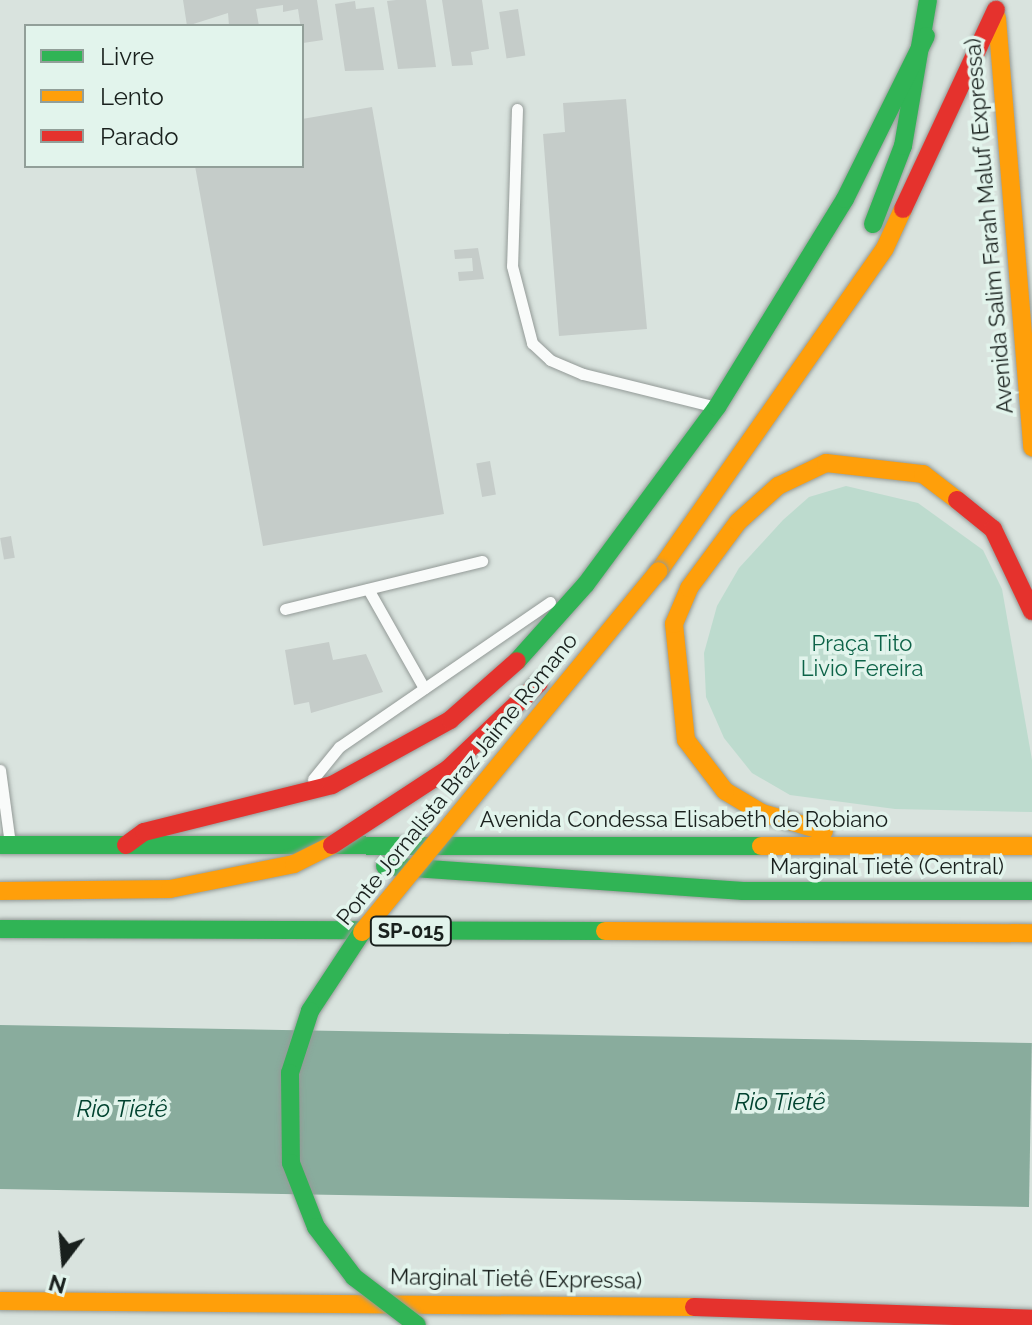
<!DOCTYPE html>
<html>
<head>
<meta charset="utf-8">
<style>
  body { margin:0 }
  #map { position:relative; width:1032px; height:1325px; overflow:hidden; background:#d9e3de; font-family:Raleway,sans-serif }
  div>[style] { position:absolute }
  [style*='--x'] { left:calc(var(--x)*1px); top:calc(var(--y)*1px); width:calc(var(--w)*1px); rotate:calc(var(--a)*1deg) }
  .green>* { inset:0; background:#bddbce }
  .water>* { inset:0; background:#89ac9d; transform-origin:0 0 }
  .building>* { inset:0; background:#c5ccc9; transform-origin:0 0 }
  .roads { filter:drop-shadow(0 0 2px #939a97) drop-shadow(0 0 2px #939a97) }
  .lane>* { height:11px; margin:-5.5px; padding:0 5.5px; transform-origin:5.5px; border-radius:5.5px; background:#f9fbfa }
  .fast>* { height:18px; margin:-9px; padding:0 9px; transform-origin:9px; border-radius:9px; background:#30b455 }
  .slow>* { height:18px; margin:-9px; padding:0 9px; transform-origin:9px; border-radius:9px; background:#ff9f0a }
  .jam>* { height:18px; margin:-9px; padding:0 9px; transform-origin:9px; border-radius:9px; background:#e5322d }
  .bridges { filter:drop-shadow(0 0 2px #939a97) drop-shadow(0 0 2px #939a97) }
  .fast-bridge>* { height:18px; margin:-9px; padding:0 9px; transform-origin:9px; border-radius:9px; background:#30b455 }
  .slow-bridge>* { height:18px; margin:-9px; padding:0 9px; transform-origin:9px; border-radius:9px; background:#ff9f0a }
  .jam-bridge>* { height:18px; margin:-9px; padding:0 9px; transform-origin:9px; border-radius:9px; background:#e5322d }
  span { translate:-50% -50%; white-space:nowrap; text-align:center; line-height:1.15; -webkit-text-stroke:7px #e2f4ec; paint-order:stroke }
  .shield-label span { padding:2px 6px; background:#e2f4ec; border:2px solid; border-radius:6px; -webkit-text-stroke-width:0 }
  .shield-label { font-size:20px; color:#19201d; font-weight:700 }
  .street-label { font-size:22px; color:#19201d }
  .park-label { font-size:22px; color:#0d6348 }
  .water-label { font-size:24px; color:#00422f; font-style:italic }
  .legend { position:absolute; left:24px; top:24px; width:280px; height:144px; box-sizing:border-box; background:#e2f4ec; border:2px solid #929f99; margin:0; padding:10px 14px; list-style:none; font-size:24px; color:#19201d }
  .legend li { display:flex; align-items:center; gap:16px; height:40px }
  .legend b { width:40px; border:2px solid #929f99 }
  .north { position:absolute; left:24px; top:1221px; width:80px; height:80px; -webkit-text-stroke:6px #e2f4ec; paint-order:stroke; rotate:196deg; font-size:22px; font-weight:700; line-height:32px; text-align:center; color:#19201d }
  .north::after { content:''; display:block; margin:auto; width:28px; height:36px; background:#19201d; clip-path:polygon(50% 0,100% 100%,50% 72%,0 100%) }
</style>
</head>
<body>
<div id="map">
  <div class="green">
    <i style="clip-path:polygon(846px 486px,918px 503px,983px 550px,1002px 589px,1032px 760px,1032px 812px,895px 809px,790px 795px,752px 773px,724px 738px,706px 697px,704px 653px,717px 606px,739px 568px,783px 520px,809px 497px)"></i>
  </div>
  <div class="water">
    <i style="left:0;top:1025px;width:1032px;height:164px;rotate:1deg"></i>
  </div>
  <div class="building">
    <i style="clip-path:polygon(183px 0,317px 0,323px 40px,303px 43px,298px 9px,283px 12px,283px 5px,256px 9px,259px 26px,229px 26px,228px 13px,187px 26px)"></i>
    <i style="clip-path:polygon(396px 0,426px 0,436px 67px,398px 69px,387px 1px)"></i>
    <i style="clip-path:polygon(442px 0,482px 0,489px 49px,471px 52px,473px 65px,452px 66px)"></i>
    <i style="clip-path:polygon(355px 1px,356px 9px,374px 7px,384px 70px,345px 71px,335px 4px)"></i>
    <i style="left:518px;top:9px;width:47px;height:19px;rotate:81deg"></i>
    <i style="clip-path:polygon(626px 99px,647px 329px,559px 336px,543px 134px,565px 132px,563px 103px)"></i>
    <i style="clip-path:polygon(372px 107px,444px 514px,263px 546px,195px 166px,302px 166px,302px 119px)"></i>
    <i style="clip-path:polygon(478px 248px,484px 279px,459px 281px,458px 272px,473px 271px,472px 258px,455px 259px,454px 250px)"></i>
    <i style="left:490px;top:461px;width:34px;height:14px;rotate:80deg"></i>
    <i style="left:11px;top:536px;width:22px;height:11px;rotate:80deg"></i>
    <i style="clip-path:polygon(329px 642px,333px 660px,366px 654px,383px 692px,311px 713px,309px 702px,294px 705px,285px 650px)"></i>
  </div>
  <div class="roads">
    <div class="lane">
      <i style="--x:517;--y:109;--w:157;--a:91.8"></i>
      <i style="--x:512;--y:266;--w:80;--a:75.4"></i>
      <i style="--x:532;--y:343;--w:25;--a:43"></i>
      <i style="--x:550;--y:360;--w:36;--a:23"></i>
      <i style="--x:583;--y:374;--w:129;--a:13.9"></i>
      <i style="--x:368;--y:589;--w:114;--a:60.5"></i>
      <i style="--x:285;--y:609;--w:203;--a:-13.7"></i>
      <i style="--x:0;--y:770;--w:68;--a:82.3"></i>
      <i style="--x:313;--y:779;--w:41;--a:-50.9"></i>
      <i style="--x:339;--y:747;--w:256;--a:-34.5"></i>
    </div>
    <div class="fast">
      <i style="--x:873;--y:224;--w:84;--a:-69"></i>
      <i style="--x:903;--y:146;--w:148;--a:-80.3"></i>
      <i style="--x:517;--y:661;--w:103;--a:-48.1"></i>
      <i style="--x:586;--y:584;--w:220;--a:-53.5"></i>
      <i style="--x:717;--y:407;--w:244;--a:-58.4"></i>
      <i style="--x:845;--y:199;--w:182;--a:-63.6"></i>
      <i style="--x:0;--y:845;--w:761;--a:0.08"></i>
      <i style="--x:385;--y:866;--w:359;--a:4"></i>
      <i style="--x:743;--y:891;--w:289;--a:0"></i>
      <i style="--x:0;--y:929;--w:605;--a:0.19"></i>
    </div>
    <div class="slow">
      <i style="--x:997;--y:18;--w:431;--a:85.3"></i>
      <i style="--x:659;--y:571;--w:394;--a:-55"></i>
      <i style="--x:885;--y:248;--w:43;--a:-65.2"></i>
      <i style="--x:824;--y:831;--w:65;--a:-163.8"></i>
      <i style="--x:762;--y:813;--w:43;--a:-149.3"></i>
      <i style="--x:725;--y:791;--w:64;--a:-127.4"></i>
      <i style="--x:686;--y:740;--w:117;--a:-95.9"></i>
      <i style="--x:674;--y:624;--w:39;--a:-67"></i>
      <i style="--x:689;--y:588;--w:82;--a:-53.4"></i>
      <i style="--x:738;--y:522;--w:54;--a:-42"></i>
      <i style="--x:778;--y:486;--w:53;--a:-25.6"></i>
      <i style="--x:826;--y:463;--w:98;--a:6.5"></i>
      <i style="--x:923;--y:474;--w:43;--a:37.4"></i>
      <i style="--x:761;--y:846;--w:271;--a:0"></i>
      <i style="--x:605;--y:931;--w:427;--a:0.3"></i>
      <i style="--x:0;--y:1301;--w:694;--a:0.5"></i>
    </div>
    <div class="jam">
      <i style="--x:903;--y:209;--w:220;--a:-65"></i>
      <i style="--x:957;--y:500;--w:46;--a:38.9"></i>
      <i style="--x:993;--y:529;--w:91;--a:64.6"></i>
      <i style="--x:126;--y:845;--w:22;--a:-36"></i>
      <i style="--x:144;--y:832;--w:194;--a:-14"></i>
      <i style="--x:332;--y:785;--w:135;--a:-28.8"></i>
      <i style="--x:450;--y:720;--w:89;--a:-41.4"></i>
      <i style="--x:694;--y:1307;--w:338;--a:2"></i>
    </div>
  </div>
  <div class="bridges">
    <div class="fast-bridge">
      <i style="--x:362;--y:932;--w:95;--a:123.4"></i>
      <i style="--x:310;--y:1011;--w:65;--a:107.9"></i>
      <i style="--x:290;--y:1073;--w:90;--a:89.4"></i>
      <i style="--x:291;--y:1163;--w:69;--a:68.7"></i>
      <i style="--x:316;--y:1227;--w:63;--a:52.8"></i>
      <i style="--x:354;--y:1277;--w:79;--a:37.3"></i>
    </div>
    <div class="slow-bridge">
      <i style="--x:0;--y:891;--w:170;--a:-0.7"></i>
      <i style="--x:170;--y:889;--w:126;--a:-11.4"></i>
      <i style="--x:294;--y:864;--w:42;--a:-26.6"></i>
      <i style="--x:362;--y:932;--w:467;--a:-50.6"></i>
    </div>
    <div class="jam-bridge">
      <i style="--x:332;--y:845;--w:139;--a:-33.2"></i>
      <i style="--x:448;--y:769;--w:125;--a:-43.4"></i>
    </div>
  </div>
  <div class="shield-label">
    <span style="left:411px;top:931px">SP-015</span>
  </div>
  <div class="street-label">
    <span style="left:989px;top:226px;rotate:-95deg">Avenida Salim Farah Maluf (Expressa)</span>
    <span style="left:457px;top:779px;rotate:-51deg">Ponte Jornalista Braz Jaime Romano</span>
    <span style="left:684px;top:820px">Avenida Condessa Elisabeth de Robiano</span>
    <span style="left:887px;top:867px">Marginal Tietê (Central)</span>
    <span style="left:516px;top:1279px;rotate:1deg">Marginal Tietê (Expressa)</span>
  </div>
  <div class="park-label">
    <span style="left:862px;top:656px">Praça Tito<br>Livio Fereira</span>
  </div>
  <div class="water-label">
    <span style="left:780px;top:1102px">Rio Tietê</span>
    <span style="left:122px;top:1109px">Rio Tietê</span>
  </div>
  <ul class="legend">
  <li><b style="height:10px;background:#30b455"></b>Livre</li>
  <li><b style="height:10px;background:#ff9f0a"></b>Lento</li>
  <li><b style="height:10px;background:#e5322d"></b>Parado</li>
  </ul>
  <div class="north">N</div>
</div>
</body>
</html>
